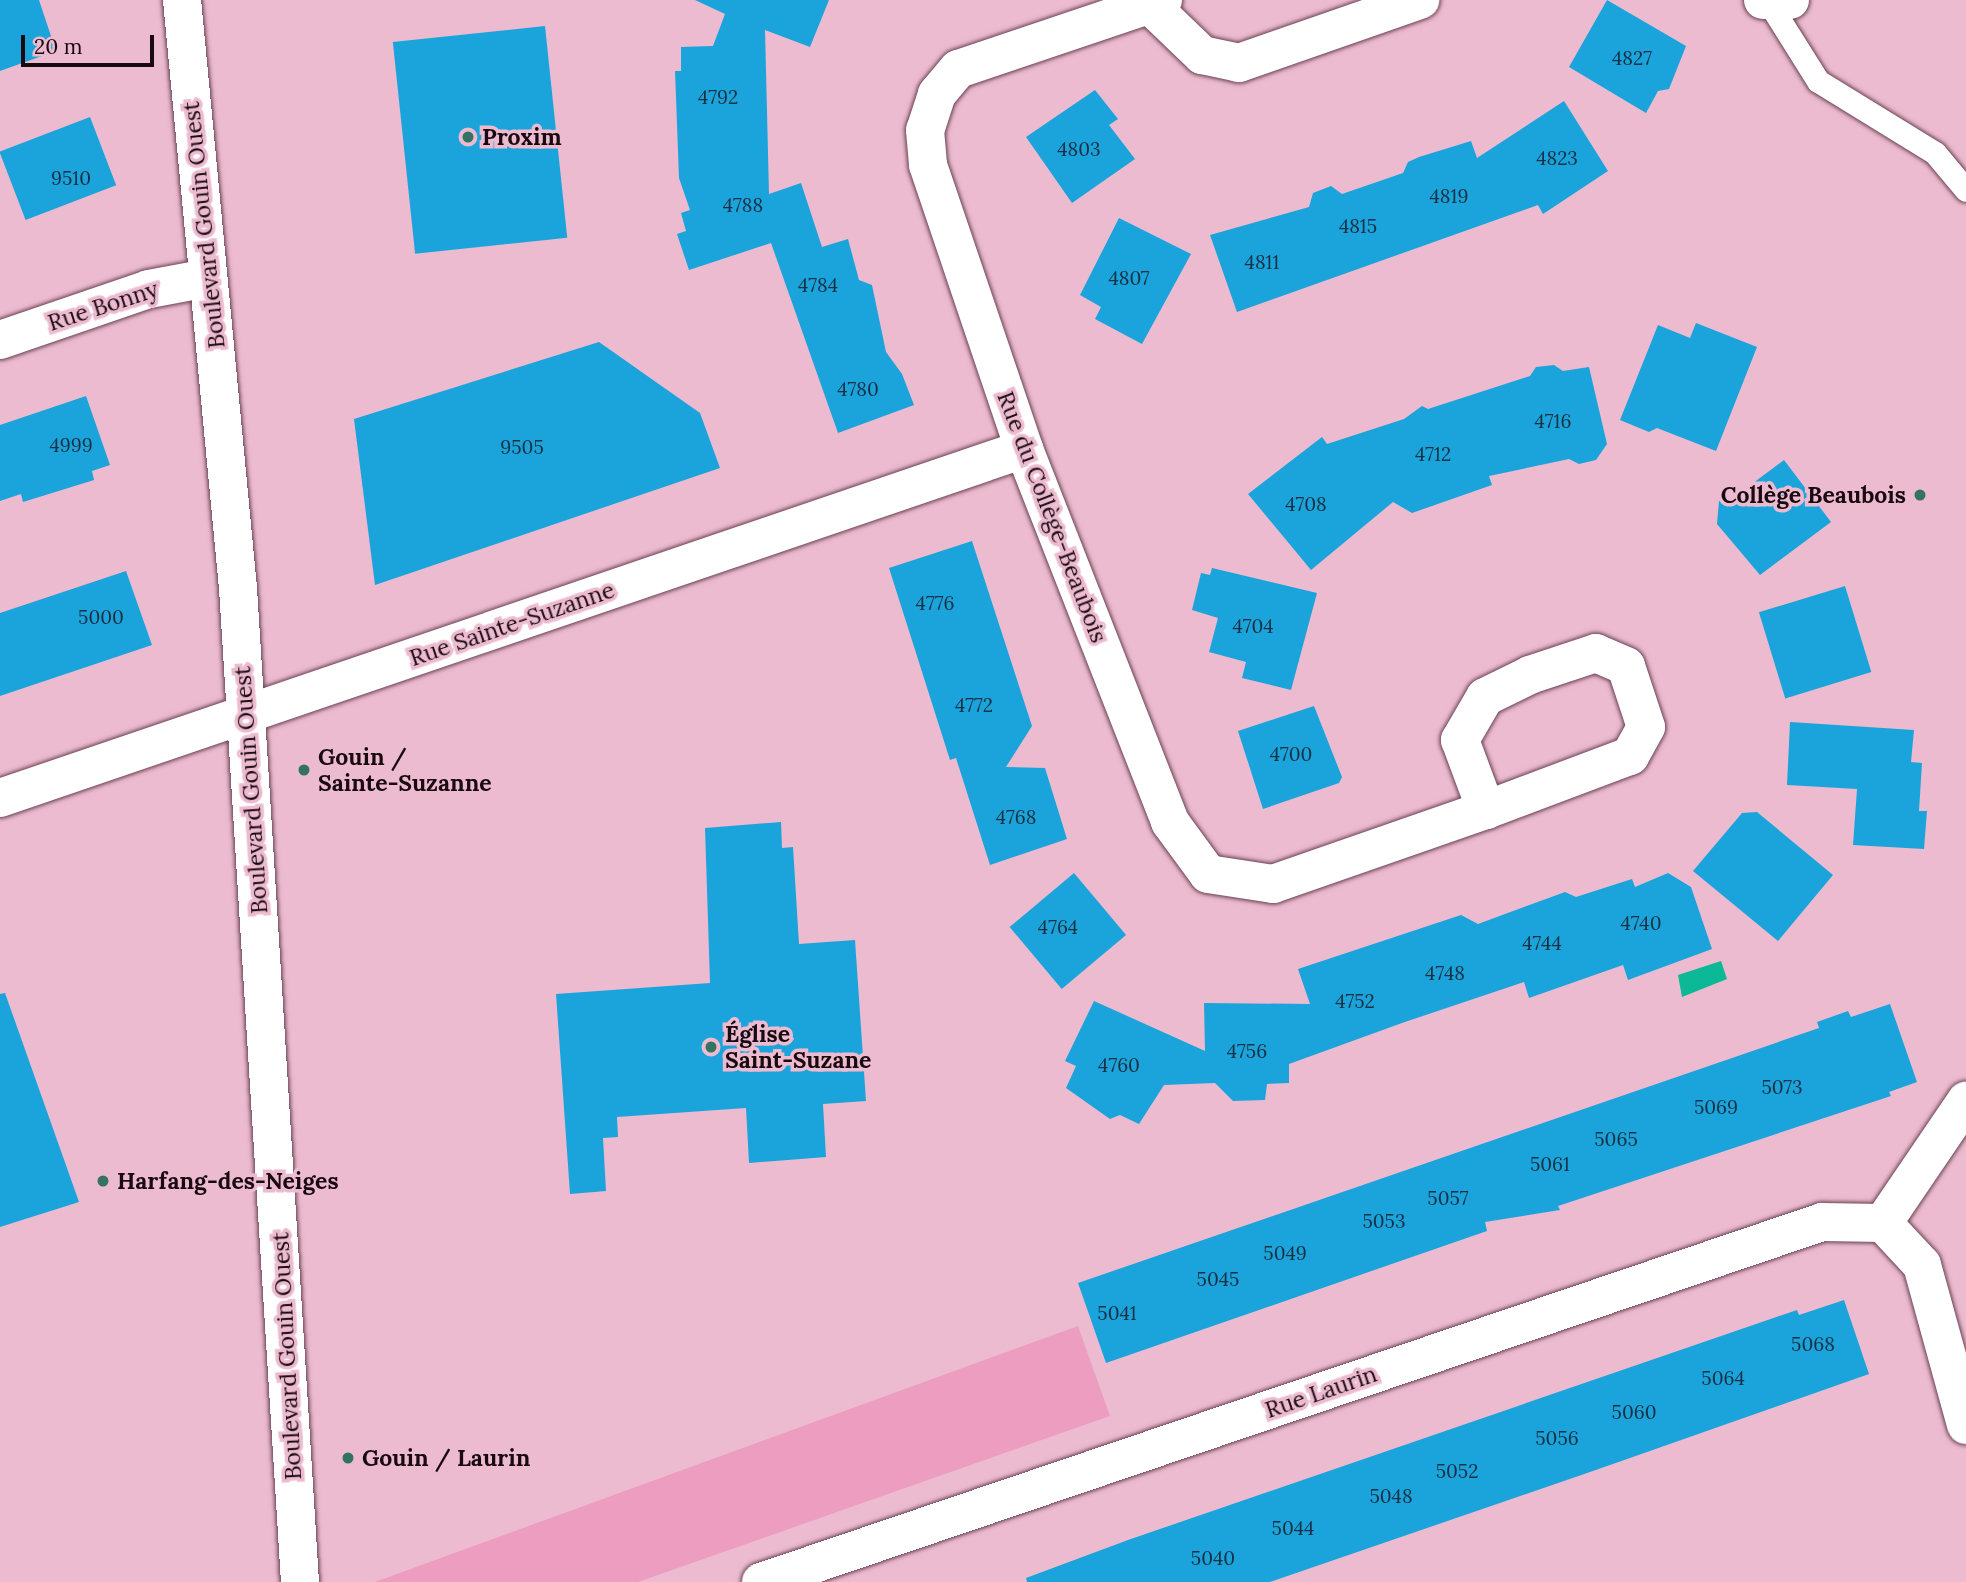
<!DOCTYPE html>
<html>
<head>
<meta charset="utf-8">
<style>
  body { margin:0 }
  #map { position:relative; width:1966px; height:1582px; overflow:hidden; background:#ecbbcf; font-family:Lora,serif }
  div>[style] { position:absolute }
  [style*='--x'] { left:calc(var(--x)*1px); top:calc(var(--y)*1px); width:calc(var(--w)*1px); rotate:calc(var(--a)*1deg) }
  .green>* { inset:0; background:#ed9dc0 }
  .water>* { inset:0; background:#0cb895 }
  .building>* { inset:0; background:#1aa4db; transform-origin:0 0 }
  .roads { filter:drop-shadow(0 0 2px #6a4153) drop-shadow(0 0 2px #6a4153) }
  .service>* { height:23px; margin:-11.5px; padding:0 11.5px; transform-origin:11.5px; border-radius:11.5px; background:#fff }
  .minor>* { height:38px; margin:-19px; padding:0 19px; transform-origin:19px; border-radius:19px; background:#fff }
  .secondary>* { height:38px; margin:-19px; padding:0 19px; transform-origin:19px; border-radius:19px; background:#fff }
  .dots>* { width:19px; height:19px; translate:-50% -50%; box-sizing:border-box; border:4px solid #ecbbcf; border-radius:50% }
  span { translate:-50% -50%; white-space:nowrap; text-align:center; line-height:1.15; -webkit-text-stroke:7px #ecbbcf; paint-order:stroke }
  .number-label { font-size:19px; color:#193043 }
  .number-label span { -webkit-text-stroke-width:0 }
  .poi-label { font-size:23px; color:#190910; font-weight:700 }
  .left { translate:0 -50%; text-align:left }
  .right { translate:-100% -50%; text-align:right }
  .street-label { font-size:23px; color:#190910 }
  .scale { position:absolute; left:21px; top:35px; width:133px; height:32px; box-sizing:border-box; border:4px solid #190910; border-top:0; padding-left:9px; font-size:21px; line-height:24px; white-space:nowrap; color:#190910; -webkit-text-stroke:5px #ecbbcf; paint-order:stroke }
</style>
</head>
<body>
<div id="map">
  <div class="green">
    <i style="clip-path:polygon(1078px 1326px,1110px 1416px,638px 1582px,375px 1582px)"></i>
  </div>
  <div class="water">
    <i style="clip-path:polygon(1721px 961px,1727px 979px,1682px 997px,1678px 975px)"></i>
  </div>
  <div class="building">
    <i style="clip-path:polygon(0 0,39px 0,56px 51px,0 71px)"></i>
    <i style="clip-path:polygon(695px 0,829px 0,810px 47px,765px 30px,769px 194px,801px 183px,822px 247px,848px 239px,859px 280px,872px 285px,886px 352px,902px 374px,914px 405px,838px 433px,771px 243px,689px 270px,677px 234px,686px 231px,681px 213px,690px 210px,679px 178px,675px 71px,681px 71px,681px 47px,713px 46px,725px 14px)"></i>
    <i style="clip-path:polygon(1607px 0,1686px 46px,1669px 89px,1658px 91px,1646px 113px,1569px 67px)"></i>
    <i style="left:545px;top:26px;width:213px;height:153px;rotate:84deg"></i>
    <i style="clip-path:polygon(1095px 90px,1118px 119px,1109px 125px,1135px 159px,1072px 203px,1026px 137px)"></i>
    <i style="clip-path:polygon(1564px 101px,1608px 171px,1543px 214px,1538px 205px,1237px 312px,1210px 235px,1309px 207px,1313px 193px,1331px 186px,1342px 194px,1403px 173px,1408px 162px,1419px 157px,1471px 141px,1477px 158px)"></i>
    <i style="left:90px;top:117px;width:73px;height:97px;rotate:69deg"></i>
    <i style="clip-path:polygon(1119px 218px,1191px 254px,1142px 344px,1095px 319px,1101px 307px,1080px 295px)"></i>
    <i style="clip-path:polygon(1696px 323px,1757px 347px,1716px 451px,1657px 428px,1649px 432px,1620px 420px,1658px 325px,1690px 338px)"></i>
    <i style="clip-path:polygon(599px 342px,700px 413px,720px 468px,375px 585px,354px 419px)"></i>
    <i style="clip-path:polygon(1554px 365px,1563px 371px,1589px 367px,1607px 444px,1596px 460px,1579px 464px,1569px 459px,1489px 476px,1492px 485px,1412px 513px,1393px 502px,1311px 570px,1248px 494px,1322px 437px,1327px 444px,1404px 419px,1422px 406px,1428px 409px,1530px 376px,1536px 367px)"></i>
    <i style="clip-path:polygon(86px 396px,110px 465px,92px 471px,94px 480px,23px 502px,21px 494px,0 501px,0 425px)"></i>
    <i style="clip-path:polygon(1784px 460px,1831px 522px,1760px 575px,1717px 524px,1719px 501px,1729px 501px)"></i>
    <i style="clip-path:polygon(972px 541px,1032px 726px,1006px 767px,1045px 768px,1067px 839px,990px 865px,956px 758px,950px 760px,889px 568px)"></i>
    <i style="clip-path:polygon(1212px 568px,1317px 593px,1291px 690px,1242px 678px,1246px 662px,1209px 652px,1218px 618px,1192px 610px,1201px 573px,1210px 575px)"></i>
    <i style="clip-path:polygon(126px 571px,152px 645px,0 696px,0 613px)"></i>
    <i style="left:1845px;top:586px;width:90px;height:90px;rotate:73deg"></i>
    <i style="clip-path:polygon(1314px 706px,1342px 777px,1339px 783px,1263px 809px,1238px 731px)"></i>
    <i style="clip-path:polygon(1790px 722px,1914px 730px,1911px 762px,1922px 763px,1919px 811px,1927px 811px,1924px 849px,1853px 845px,1857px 789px,1787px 785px)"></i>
    <i style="clip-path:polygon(1757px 812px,1833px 875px,1778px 941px,1693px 871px,1742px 813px)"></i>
    <i style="clip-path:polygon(781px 822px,782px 848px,793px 847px,799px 944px,855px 940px,866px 1101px,823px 1104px,826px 1157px,749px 1163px,746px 1108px,617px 1117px,618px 1137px,603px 1138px,606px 1191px,570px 1194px,556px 994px,710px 983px,705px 828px)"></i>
    <i style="left:1074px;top:873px;width:81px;height:84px;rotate:50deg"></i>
    <i style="clip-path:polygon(1668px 873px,1691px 887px,1712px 949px,1628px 980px,1623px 965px,1529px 998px,1524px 982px,1402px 1023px,1289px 1064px,1289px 1083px,1267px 1084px,1265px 1100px,1233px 1101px,1215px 1083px,1164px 1085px,1139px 1124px,1120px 1115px,1110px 1119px,1066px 1088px,1076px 1066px,1065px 1061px,1094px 1001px,1205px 1051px,1204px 1003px,1310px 1004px,1298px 969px,1461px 915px,1478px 924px,1565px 892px,1576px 897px,1632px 879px,1635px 887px)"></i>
    <i style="clip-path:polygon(5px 993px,79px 1202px,0 1227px,0 994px)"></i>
    <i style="clip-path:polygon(1890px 1004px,1917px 1082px,1889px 1092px,1891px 1096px,1558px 1206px,1560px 1210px,1485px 1222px,1487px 1231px,1106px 1363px,1078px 1283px,1819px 1028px,1817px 1022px,1848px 1011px,1851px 1017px)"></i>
    <i style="clip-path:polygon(1844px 1300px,1869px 1374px,1593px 1471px,1270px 1582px,1027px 1582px,1026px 1578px,1128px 1540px,1797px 1310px,1799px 1315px)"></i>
  </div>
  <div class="roads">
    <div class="service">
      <i style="--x:1769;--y:3;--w:92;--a:57.9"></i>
      <i style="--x:1818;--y:81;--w:137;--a:31.6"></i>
      <i style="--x:1935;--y:153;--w:48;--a:50"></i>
    </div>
    <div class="minor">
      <i style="--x:1163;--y:0;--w:216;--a:161.4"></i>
      <i style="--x:958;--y:69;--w:33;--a:130"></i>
      <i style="--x:937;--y:94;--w:38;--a:108"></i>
      <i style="--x:925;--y:130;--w:35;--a:85"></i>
      <i style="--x:928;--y:165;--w:300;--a:71.3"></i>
      <i style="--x:1024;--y:449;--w:401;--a:68.6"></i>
      <i style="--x:1170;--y:822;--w:64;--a:53.8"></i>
      <i style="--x:1208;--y:874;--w:66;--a:8.7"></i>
      <i style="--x:1273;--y:884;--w:225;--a:-19.2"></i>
      <i style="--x:1486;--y:810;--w:154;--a:-20.6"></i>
      <i style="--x:1630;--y:756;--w:33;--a:-61"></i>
      <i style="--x:1646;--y:727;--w:64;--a:-108.2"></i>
      <i style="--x:1626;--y:666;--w:33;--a:-157"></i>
      <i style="--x:1596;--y:653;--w:70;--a:161.6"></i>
      <i style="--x:1530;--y:675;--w:50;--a:153.9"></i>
      <i style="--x:1485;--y:697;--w:50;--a:120.2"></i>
      <i style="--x:1460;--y:740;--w:75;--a:69.6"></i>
      <i style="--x:1763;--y:0;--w:27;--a:0"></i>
      <i style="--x:1149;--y:4;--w:74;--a:43.9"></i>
      <i style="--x:1202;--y:55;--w:38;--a:12"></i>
      <i style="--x:1239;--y:63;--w:192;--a:-19.2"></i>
      <i style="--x:0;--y:340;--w:157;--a:-18.9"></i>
      <i style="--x:149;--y:289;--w:60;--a:-10.6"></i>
      <i style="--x:0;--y:798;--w:1082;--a:-18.82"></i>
      <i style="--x:1883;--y:1223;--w:148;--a:-55.8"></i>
      <i style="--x:761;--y:1582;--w:1120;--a:-18.74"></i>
      <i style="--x:1822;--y:1222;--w:61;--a:0.9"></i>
      <i style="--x:1883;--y:1223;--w:57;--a:47.1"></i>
      <i style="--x:1922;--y:1265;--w:166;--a:74.6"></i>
    </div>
    <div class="secondary">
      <i style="--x:182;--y:0;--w:591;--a:84.56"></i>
      <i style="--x:238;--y:588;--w:996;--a:86.43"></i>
    </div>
  </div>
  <div class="dots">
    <i style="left:468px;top:137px;background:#347361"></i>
    <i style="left:1920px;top:495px;background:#347361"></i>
    <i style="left:304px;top:770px;background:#347361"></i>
    <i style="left:711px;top:1047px;background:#347361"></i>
    <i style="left:103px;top:1181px;background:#347361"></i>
    <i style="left:348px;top:1458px;background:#347361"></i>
  </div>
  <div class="number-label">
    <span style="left:1632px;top:59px">4827</span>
    <span style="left:718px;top:98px">4792</span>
    <span style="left:1079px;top:150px">4803</span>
    <span style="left:1557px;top:159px">4823</span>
    <span style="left:71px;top:179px">9510</span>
    <span style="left:1449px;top:197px">4819</span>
    <span style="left:743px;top:206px">4788</span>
    <span style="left:1358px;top:227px">4815</span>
    <span style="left:1262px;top:263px">4811</span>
    <span style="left:1129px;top:279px">4807</span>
    <span style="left:818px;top:286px">4784</span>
    <span style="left:858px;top:390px">4780</span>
    <span style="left:1553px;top:422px">4716</span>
    <span style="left:71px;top:446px">4999</span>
    <span style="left:522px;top:448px">9505</span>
    <span style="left:1433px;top:455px">4712</span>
    <span style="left:1306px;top:505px">4708</span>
    <span style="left:935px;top:604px">4776</span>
    <span style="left:101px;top:618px">5000</span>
    <span style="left:1253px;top:627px">4704</span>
    <span style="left:974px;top:706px">4772</span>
    <span style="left:1291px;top:755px">4700</span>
    <span style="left:1016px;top:818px">4768</span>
    <span style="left:1641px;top:924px">4740</span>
    <span style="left:1058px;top:928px">4764</span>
    <span style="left:1542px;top:944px">4744</span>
    <span style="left:1445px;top:974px">4748</span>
    <span style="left:1355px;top:1002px">4752</span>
    <span style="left:1247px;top:1052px">4756</span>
    <span style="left:1119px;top:1066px">4760</span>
    <span style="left:1782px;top:1088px">5073</span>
    <span style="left:1716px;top:1108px">5069</span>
    <span style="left:1616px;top:1140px">5065</span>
    <span style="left:1550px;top:1165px">5061</span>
    <span style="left:1448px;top:1199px">5057</span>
    <span style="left:1384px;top:1222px">5053</span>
    <span style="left:1285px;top:1254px">5049</span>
    <span style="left:1218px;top:1280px">5045</span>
    <span style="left:1117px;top:1314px">5041</span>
    <span style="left:1813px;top:1345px">5068</span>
    <span style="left:1723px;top:1379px">5064</span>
    <span style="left:1634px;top:1413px">5060</span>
    <span style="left:1557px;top:1439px">5056</span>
    <span style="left:1457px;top:1472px">5052</span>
    <span style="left:1391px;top:1497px">5048</span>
    <span style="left:1293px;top:1529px">5044</span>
    <span style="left:1213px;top:1559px">5040</span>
  </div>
  <div class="poi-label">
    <span class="left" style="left:482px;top:137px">Proxim</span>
    <span class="right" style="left:1906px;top:495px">Collège Beaubois</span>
    <span class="left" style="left:318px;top:770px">Gouin /<br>Sainte-Suzanne</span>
    <span class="left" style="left:725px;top:1047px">Église<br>Saint-Suzane</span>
    <span class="left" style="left:117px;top:1181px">Harfang-des-Neiges</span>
    <span class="left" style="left:362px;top:1458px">Gouin / Laurin</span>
  </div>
  <div class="street-label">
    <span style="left:204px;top:225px;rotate:-96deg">Boulevard Gouin Ouest</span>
    <span style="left:103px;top:306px;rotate:-18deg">Rue Bonny</span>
    <span style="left:1052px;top:517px;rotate:69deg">Rue du Collège-Beaubois</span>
    <span style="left:512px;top:624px;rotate:-19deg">Rue Sainte-Suzanne</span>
    <span style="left:251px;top:790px;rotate:-94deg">Boulevard Gouin Ouest</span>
    <span style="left:287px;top:1356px;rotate:-93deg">Boulevard Gouin Ouest</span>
    <span style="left:1321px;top:1392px;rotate:-19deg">Rue Laurin</span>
  </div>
  <div class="scale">20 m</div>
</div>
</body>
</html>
